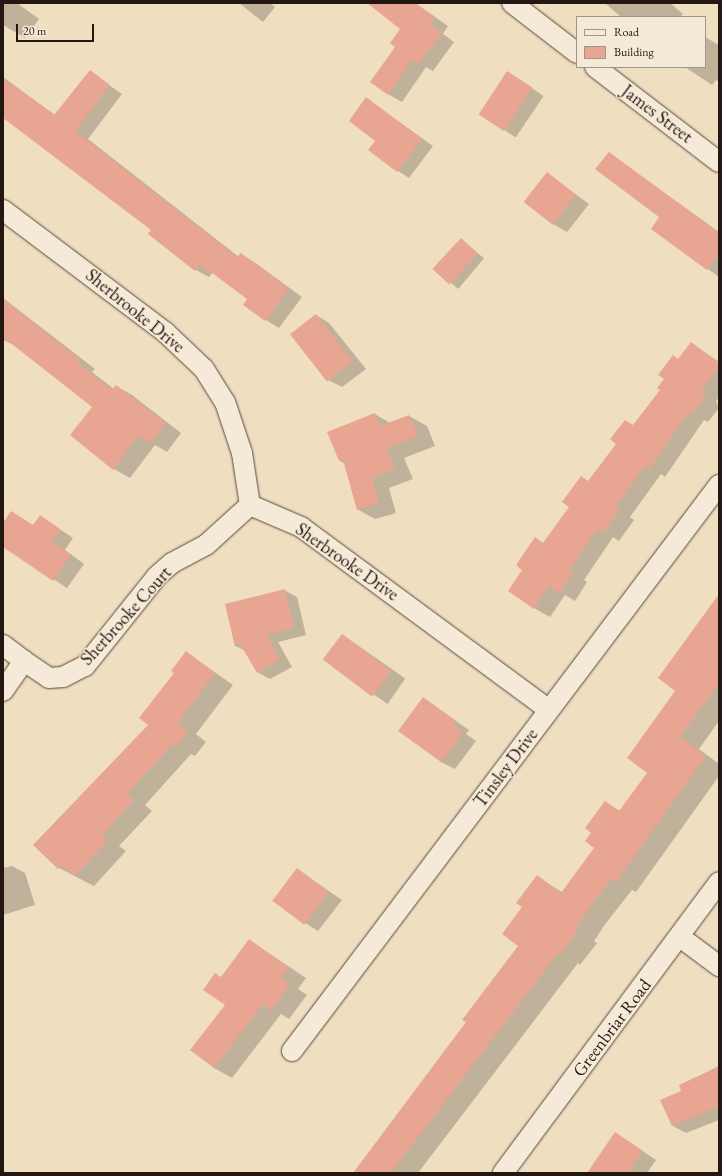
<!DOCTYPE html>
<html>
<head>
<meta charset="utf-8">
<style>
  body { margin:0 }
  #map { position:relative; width:722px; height:1176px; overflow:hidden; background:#f0dec1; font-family:"EB Garamond",serif }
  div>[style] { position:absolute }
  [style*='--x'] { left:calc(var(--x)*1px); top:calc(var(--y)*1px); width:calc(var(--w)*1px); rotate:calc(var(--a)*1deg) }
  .shadow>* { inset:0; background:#0003; transform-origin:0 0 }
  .building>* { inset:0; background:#e8a592; transform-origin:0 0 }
  .roads { filter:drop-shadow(0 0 1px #57483c) drop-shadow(0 0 1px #57483c) }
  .minor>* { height:20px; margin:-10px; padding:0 10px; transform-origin:10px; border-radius:10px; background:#f5ead7 }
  span { translate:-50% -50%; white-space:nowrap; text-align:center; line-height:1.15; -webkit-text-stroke:3px #f5ead7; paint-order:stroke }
  .street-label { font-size:18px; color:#241610 }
  .frame { position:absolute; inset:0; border:4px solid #241610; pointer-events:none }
  .legend { position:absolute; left:576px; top:16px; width:130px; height:52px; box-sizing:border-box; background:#f5ead7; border:1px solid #a19587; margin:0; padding:5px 7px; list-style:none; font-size:12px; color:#241610 }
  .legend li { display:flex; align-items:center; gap:8px; height:20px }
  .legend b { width:20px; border:1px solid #a19587 }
  .scale { position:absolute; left:16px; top:24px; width:78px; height:18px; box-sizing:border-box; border:2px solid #241610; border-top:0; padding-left:5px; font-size:12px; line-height:14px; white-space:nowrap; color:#241610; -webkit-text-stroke:3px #f5ead7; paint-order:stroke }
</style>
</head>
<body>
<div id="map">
  <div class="shadow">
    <i style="clip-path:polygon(3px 3px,17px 3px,39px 19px,25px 38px,3px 25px)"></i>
    <i style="clip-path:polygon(239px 3px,270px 3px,275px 7px,263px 22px)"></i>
    <i style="clip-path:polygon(369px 3px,415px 3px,448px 26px,443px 34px,454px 42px,433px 71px,426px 67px,402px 102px,388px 94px,402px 29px)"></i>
    <i style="clip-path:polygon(605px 3px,670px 3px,683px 14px,680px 17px,621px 17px)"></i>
    <i style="clip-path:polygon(705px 37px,719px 45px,719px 82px,716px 80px,712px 85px,685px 67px,705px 67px)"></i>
    <i style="clip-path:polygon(90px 72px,122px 94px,88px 139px,239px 257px,241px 254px,254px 262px,302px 297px,279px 328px,266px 320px,249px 299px,213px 272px,209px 277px,196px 270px,149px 233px,152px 230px,3px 117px,3px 77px,55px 115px)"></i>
    <i style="left:508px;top:72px;width:43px;height:50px;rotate:34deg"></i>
    <i style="clip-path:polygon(367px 99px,433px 146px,409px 178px,398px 171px,376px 141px)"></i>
    <i style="clip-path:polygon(609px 153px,719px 232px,719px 277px,652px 229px,661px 217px)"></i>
    <i style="clip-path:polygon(548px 174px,589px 204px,567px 232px,553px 224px)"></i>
    <i style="left:461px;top:239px;width:30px;height:40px;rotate:40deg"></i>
    <i style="clip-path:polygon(3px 298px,95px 369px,92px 372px,114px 389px,116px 386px,132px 395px,181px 433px,167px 452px,155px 445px,130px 478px,114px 469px,93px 407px,16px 346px,3px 340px)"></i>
    <i style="clip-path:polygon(316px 315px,329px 323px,366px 369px,342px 387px,328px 380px)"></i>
    <i style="clip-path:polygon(691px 343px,719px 362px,719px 397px,716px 401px,719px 408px,708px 422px,704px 420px,665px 477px,661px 474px,630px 517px,634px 520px,619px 541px,613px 537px,584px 580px,587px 582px,575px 601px,565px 595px,550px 617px,534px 608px,544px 544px,662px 390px)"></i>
    <i style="clip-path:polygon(375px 414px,390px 423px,409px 416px,427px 426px,435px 446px,404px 458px,413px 479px,389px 488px,396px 513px,375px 519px,357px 509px,345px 464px,340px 461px)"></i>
    <i style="clip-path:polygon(12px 512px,34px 526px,40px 516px,73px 538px,65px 550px,84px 564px,67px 588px,3px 546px,3px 524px)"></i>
    <i style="clip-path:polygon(284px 590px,297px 597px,306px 635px,278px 642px,292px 667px,270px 679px,257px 672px,245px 651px,236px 646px,226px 604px)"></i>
    <i style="clip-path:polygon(719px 596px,719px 721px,699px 749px,719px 764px,719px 776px,636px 892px,632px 890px,606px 923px,594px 941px,597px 943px,580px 965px,578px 963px,418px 1173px,357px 1173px,467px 1022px,519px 945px,524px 907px,537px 877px,562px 892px,596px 848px,593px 832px,605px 802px,620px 811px,648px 772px,676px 690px)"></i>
    <i style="left:343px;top:635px;width:76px;height:31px;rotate:35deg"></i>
    <i style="clip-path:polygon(186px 652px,233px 685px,196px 734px,206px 742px,195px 756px,191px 754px,145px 805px,152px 811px,119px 846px,126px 851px,94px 886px,59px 868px,149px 725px)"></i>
    <i style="clip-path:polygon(423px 698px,469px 730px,466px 734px,476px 741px,455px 769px,441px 762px)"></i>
    <i style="clip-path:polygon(12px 866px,25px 873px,35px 905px,3px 915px,3px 868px)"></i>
    <i style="clip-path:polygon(297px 869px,342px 900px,318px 931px,305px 923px)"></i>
    <i style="clip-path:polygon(249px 940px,306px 978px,298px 989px,307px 995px,289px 1019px,281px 1014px,232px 1078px,214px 1068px,226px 1005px,222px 978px)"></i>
    <i style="clip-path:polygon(719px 1066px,719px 1120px,686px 1133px,673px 1126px,683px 1092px,680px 1085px)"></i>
    <i style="clip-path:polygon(629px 1142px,656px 1160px,647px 1173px,588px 1173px)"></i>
  </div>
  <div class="building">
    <i style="clip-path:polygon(367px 3px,415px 3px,435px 17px,430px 25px,442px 33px,419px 64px,412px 59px,388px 95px,370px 82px,395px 47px,390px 43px,400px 29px)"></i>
    <i style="clip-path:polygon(90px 70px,110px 85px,75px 131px,237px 257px,241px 253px,289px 289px,265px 321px,243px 305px,247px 299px,200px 264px,195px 271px,148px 234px,151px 230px,3px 118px,3px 78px,54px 115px)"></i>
    <i style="left:507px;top:71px;width:30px;height:52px;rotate:33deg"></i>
    <i style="clip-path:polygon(366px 97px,422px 139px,397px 172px,368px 150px,375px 141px,349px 121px)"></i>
    <i style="clip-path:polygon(609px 152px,719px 233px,719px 254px,707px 270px,651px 229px,659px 217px,595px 169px)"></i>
    <i style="left:547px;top:172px;width:37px;height:38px;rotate:38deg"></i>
    <i style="left:461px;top:238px;width:23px;height:42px;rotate:43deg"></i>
    <i style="clip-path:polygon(3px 299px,79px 359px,77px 362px,112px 390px,116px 385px,166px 423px,151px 443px,138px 436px,113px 470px,70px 435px,92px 407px,3px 337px)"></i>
    <i style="left:316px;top:314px;width:60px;height:33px;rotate:52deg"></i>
    <i style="clip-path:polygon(691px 342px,719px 363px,719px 368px,701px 391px,707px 395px,692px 414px,689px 412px,649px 469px,645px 466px,615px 507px,620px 510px,603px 533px,597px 529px,569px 570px,573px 573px,559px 593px,549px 586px,534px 609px,508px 591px,522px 570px,516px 565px,535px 537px,543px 543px,569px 507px,562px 502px,581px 476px,588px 481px,616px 444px,610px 439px,625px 420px,633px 425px,660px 390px,657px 388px,664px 379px,658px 375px,673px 355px,678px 359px)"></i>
    <i style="clip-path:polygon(375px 413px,380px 426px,409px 415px,418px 436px,387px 448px,395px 469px,372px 478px,379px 503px,357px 510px,343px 460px,339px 461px,327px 432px)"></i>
    <i style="clip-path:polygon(11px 511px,33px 525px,40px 515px,60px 529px,52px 542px,71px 555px,53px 581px,3px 547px,3px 523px)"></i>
    <i style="clip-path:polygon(285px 589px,294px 628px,266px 635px,280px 659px,257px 673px,239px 642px,235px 647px,225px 604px)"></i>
    <i style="clip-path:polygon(719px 594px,719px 683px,680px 737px,706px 756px,616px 882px,612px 879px,586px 912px,575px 929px,578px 931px,560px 954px,558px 953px,391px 1173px,353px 1173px,466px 1022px,462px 1020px,518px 946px,502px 934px,522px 907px,516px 903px,537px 875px,561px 893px,594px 848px,585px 841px,591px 833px,585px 828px,605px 801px,619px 811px,647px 773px,627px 758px,675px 691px,658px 678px)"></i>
    <i style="left:342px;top:634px;width:62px;height:32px;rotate:37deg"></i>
    <i style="clip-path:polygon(186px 651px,215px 673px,178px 723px,188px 731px,176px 746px,173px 744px,127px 794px,134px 800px,102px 835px,108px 840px,75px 876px,62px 865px,58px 869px,33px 845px,148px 725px,139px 718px,174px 673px,171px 671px)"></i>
    <i style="clip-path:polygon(423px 697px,456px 721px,453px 725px,463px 733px,441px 762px,398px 731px)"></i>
    <i style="left:297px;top:868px;width:40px;height:41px;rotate:37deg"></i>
    <i style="clip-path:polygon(249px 939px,289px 968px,281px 978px,290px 984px,271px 1010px,263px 1004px,214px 1068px,190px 1050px,225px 1005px,203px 990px,215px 973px,221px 977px)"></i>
    <i style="clip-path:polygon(719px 1067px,719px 1106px,672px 1126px,660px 1100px,681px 1091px,679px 1085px)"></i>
    <i style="clip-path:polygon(615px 1132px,643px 1151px,628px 1173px,587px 1173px)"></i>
  </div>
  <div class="roads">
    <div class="minor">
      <i style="--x:512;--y:3;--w:82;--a:37.6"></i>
      <i style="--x:595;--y:67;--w:156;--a:37.5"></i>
      <i style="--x:3;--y:210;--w:204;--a:37"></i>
      <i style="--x:166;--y:333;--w:52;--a:43.5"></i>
      <i style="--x:204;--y:369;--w:39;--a:58"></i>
      <i style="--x:225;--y:402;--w:54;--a:71.6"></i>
      <i style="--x:242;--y:453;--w:53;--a:81.3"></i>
      <i style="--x:250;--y:505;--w:56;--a:23.3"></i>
      <i style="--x:301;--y:527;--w:308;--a:36.4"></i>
      <i style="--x:3;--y:645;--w:26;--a:37"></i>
      <i style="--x:3;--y:691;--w:37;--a:-55"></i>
      <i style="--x:24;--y:661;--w:30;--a:34"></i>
      <i style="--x:49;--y:678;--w:14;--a:-4"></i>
      <i style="--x:63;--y:677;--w:25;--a:-27"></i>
      <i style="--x:85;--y:666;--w:115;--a:-51.3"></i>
      <i style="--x:157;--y:576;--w:20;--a:-41"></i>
      <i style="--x:172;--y:563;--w:38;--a:-28"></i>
      <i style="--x:206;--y:545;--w:59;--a:-42.3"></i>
      <i style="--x:680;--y:937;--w:49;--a:36.6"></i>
      <i style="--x:292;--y:1051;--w:709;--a:-52.97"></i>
      <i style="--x:503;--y:1173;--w:362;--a:-53.4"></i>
    </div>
  </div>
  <div class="street-label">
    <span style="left:657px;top:114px;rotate:37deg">James Street</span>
    <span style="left:135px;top:311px;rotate:39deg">Sherbrooke Drive</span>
    <span style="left:347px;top:562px;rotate:35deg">Sherbrooke Drive</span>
    <span style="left:126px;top:616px;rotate:-48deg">Sherbrooke Court</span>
    <span style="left:506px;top:768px;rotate:-53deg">Tinsley Drive</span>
    <span style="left:612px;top:1028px;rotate:-53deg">Greenbriar Road</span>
  </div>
  <div class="frame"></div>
  <ul class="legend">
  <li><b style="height:5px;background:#f5ead7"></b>Road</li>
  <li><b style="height:11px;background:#e8a592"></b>Building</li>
  </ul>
  <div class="scale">20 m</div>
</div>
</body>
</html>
